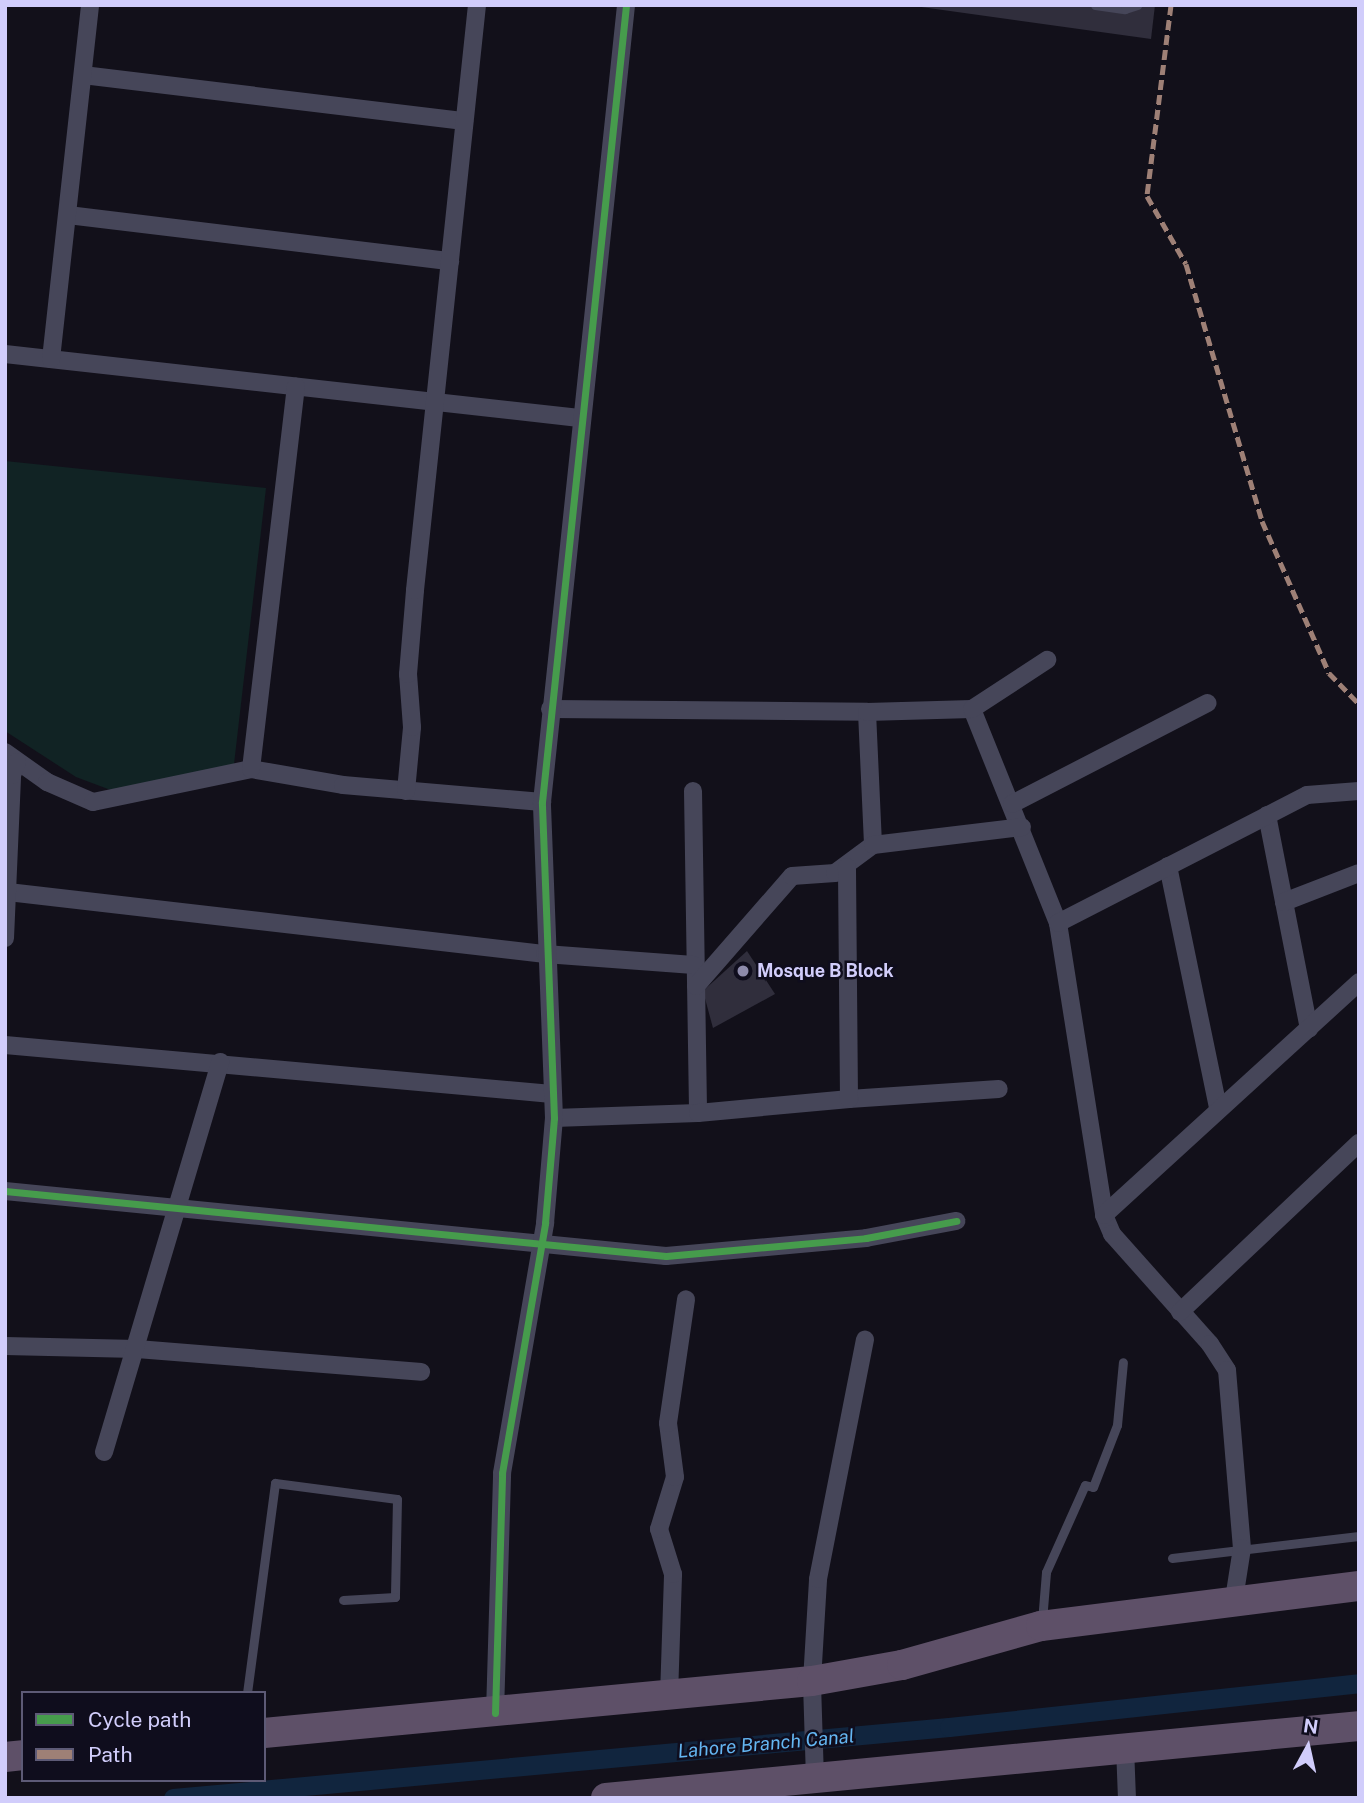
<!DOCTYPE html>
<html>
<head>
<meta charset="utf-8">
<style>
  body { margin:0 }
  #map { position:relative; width:1364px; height:1803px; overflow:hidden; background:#12101a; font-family:"Public Sans",sans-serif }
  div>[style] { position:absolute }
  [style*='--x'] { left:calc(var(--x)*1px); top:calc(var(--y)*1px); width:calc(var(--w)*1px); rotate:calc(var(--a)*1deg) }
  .green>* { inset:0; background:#112324 }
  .canal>* { height:19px; margin:-9.5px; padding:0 9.5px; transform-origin:9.5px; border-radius:9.5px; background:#11253e }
  .building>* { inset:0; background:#302e3c }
  .service>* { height:9px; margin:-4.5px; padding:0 4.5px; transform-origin:4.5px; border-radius:4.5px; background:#464659 }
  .minor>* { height:18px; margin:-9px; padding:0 9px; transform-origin:9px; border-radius:9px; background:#464659 }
  .trunk>* { height:30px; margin:-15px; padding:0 15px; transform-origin:15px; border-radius:15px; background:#5e5068 }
  .quiet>* { height:5px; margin-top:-2.5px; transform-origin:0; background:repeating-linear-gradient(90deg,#9e8076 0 10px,transparent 0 15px) }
  .cycleway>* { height:7px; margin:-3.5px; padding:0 3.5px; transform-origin:3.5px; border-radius:3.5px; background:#469c4c }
  .dots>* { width:19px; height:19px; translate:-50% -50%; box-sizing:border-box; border:4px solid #0f0d1d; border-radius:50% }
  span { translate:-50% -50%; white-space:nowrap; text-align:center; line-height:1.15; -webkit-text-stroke:5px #0f0d1d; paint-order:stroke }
  .poi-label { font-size:18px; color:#d1cdfb; font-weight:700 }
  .left { translate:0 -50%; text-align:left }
  .water-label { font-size:19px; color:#64b6f2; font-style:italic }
  .frame { position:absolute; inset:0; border:7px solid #d1cdfb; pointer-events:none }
  .legend { position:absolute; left:21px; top:1691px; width:245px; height:91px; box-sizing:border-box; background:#0f0d1d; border:2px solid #5d5a76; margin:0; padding:9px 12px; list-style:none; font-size:21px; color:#d1cdfb }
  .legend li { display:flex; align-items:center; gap:14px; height:35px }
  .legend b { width:35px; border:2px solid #5d5a76 }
  .north { position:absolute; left:1273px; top:1712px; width:70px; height:70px; -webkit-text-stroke:5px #0f0d1d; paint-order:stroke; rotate:8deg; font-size:19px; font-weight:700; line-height:28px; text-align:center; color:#d1cdfb }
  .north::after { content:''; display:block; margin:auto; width:24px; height:32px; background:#d1cdfb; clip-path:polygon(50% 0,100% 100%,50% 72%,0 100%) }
</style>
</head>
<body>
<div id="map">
  <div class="green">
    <i style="clip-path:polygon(5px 461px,266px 488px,234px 764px,123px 791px,108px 789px,76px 777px,5px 731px)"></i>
  </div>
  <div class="canal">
    <i style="--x:173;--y:1798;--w:779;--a:-5.23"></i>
    <i style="--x:949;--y:1727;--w:412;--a:-6.1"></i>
  </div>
  <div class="building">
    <i style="clip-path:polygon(907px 5px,1155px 5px,1151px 39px)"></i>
    <i style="clip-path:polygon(747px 951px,775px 994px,713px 1028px,703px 991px)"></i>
  </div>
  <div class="service">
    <i style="--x:1095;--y:5;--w:30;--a:8"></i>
    <i style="--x:1125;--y:9;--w:13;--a:-18"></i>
    <i style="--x:1172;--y:1558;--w:188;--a:-6.7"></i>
    <i style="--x:1042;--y:1621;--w:49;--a:-85.3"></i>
    <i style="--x:1046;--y:1572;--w:95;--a:-65.9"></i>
    <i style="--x:1085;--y:1485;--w:8;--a:14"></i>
    <i style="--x:1093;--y:1487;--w:66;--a:-68.8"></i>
    <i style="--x:1117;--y:1425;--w:63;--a:-84.6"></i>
    <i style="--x:247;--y:1693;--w:212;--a:-82.4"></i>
    <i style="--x:275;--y:1483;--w:123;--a:7.5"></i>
    <i style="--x:397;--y:1499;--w:98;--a:91.2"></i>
    <i style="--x:395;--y:1597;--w:52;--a:176.7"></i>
  </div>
  <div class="minor">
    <i style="--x:83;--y:75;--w:384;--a:6.9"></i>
    <i style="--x:68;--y:215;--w:385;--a:6.9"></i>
    <i style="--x:5;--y:354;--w:578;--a:6.36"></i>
    <i style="--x:51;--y:359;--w:356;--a:-83.7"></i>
    <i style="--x:550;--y:709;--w:317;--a:0.5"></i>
    <i style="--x:867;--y:712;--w:133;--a:87.4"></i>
    <i style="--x:972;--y:709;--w:231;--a:68.1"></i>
    <i style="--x:1058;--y:923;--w:296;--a:81"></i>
    <i style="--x:1104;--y:1215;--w:21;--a:67"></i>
    <i style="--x:1112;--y:1234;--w:147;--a:48.3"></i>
    <i style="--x:1210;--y:1344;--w:31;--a:57"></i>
    <i style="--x:1227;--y:1370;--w:179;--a:85.2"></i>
    <i style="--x:1242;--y:1548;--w:52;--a:98.9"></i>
    <i style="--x:867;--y:712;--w:105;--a:-1.6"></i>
    <i style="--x:972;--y:709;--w:90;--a:-33.2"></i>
    <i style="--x:5;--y:752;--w:52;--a:35.5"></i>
    <i style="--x:47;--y:782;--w:50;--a:23.5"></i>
    <i style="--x:93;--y:802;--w:161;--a:-11.8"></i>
    <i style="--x:251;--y:769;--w:93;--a:9.9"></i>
    <i style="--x:343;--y:785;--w:200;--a:4.9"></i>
    <i style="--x:251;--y:769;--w:385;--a:-83.3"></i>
    <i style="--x:406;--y:791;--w:64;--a:-84.6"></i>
    <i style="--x:412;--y:727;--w:53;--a:-94.3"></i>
    <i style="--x:408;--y:674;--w:84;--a:-85.2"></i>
    <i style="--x:415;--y:590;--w:588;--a:-83.95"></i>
    <i style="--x:693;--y:791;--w:322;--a:89.1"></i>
    <i style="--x:1012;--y:804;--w:220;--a:-27.3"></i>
    <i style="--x:1267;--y:815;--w:218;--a:78.9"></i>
    <i style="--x:1168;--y:866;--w:247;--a:78.3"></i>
    <i style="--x:8;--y:892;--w:541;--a:6.59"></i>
    <i style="--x:545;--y:954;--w:149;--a:4.2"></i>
    <i style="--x:1284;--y:902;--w:80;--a:-21.1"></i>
    <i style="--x:1058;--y:923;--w:280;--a:-27.2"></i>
    <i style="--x:1307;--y:795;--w:52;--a:-4.4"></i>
    <i style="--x:5;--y:938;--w:163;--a:-87.5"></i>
    <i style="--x:12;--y:775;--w:14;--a:-69"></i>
    <i style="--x:696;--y:986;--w:146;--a:-48.9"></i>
    <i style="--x:792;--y:876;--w:43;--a:-4"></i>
    <i style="--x:835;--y:873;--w:47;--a:-36.4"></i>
    <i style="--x:873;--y:845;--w:150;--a:-6.9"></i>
    <i style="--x:5;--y:1045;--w:549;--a:5.12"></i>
    <i style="--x:849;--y:1099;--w:150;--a:-3.8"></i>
    <i style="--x:554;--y:1118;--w:144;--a:-2"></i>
    <i style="--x:698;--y:1113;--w:152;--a:-5.3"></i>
    <i style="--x:849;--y:1099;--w:232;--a:-90.5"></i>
    <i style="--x:5;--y:1191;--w:664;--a:5.62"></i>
    <i style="--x:666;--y:1256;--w:201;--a:-5.1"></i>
    <i style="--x:866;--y:1238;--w:92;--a:-10.7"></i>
    <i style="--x:1104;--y:1215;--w:345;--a:-42.4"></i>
    <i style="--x:1180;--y:1312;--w:246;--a:-43.4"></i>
    <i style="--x:5;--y:1346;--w:132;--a:1.3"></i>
    <i style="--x:137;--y:1349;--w:285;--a:4.6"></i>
    <i style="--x:104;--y:1452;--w:407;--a:-73.4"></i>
    <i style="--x:669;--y:1696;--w:122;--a:-88.1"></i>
    <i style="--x:673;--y:1574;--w:47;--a:-107.3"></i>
    <i style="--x:659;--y:1529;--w:54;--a:-72.9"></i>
    <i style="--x:675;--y:1477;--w:54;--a:-97.4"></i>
    <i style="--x:668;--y:1423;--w:125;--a:-81.7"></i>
    <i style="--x:495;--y:1713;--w:240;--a:-88.3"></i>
    <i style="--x:502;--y:1473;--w:254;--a:-80.2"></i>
    <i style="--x:545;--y:1223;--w:105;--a:-85.1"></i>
    <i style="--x:554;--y:1118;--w:316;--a:-92.2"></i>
    <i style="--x:542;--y:802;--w:801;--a:-83.98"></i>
    <i style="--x:1125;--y:1747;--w:51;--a:87.8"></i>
    <i style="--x:815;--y:1779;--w:98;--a:-91.8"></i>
    <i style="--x:812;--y:1681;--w:102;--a:-86.6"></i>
    <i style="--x:818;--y:1579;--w:244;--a:-78.9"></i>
  </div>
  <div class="trunk">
    <i style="--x:264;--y:1733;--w:550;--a:-5.42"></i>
    <i style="--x:812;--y:1681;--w:91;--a:-10.1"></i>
    <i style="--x:902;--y:1665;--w:144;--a:-15.7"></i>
    <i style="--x:1041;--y:1626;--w:321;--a:-7.2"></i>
    <i style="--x:5;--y:1757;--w:18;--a:-6"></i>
    <i style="--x:606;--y:1798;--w:756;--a:-5.46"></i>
  </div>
  <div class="quiet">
    <i style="--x:1171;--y:5;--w:193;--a:97.2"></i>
    <i style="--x:1147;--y:196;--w:78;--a:60.2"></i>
    <i style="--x:1186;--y:264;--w:268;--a:73.5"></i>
    <i style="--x:1262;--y:521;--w:166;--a:66.2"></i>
    <i style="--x:1329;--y:673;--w:43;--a:45.9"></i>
  </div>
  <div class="cycleway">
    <i style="--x:5;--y:1191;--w:664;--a:5.62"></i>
    <i style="--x:666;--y:1256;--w:201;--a:-5.1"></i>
    <i style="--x:866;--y:1238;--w:92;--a:-10.7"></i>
    <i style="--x:495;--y:1713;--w:240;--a:-88.3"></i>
    <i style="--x:502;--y:1473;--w:254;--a:-80.2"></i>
    <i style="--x:545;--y:1223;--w:105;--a:-85.1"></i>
    <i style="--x:554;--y:1118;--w:316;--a:-92.2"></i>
    <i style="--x:542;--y:802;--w:801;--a:-83.98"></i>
  </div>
  <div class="dots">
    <i style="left:743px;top:971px;background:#8e8bac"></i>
  </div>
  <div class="poi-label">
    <span class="left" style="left:757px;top:971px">Mosque B Block</span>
  </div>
  <div class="water-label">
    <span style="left:766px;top:1744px;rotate:-5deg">Lahore Branch Canal</span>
  </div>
  <div class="frame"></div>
  <ul class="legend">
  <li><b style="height:9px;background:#469c4c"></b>Cycle path</li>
  <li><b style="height:9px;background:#9e8076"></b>Path</li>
  </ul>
  <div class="north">N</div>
</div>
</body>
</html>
